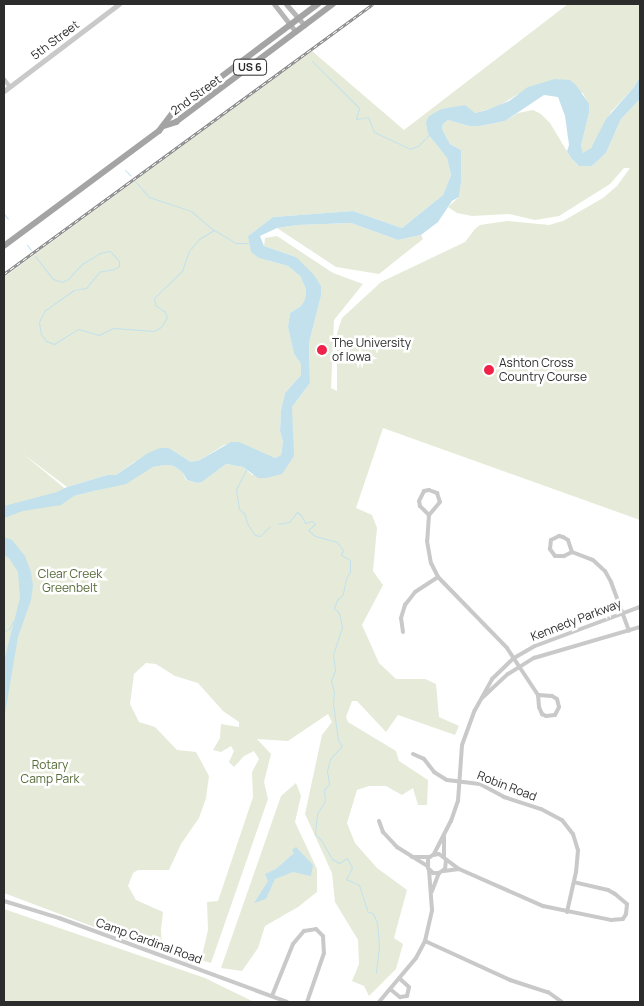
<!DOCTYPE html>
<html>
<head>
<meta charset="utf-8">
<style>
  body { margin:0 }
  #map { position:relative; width:644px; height:1006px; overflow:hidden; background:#fff; font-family:Manrope,sans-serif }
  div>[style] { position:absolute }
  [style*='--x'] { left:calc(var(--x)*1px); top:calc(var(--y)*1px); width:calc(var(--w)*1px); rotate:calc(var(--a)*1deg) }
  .green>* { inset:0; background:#e5ebd8 }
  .water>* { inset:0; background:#c3e1ed }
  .stream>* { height:1px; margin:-0.5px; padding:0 0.5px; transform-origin:0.5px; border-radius:0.5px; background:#c3e1ed }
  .minor>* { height:4px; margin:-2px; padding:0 2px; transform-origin:2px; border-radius:2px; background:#c9c9c9 }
  .tertiary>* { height:4.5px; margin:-2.25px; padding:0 2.25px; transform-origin:2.25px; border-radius:2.25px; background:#c9c9c9 }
  .secondary>* { height:5px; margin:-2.5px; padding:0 2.5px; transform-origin:2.5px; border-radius:2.5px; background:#b6b6b6 }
  .primary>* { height:5.5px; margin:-2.75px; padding:0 2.75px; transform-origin:2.75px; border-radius:2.75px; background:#a4a4a4 }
  .rail>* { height:3px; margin-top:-1.5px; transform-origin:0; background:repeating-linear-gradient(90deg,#fff 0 4px,#818181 0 8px); box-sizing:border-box; border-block:1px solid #818181 }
  .dots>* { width:14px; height:14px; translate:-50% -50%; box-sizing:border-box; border:2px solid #fff; border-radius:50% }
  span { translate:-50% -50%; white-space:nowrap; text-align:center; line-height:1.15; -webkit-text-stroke:5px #fff; paint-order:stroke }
  .shield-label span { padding:1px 4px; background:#fff; border:1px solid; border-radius:4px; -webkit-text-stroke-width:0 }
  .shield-label { font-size:11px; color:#2c2c2c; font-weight:700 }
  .street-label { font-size:12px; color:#2c2c2c }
  .poi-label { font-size:12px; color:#2c2c2c }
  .left { translate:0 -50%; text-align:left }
  .park-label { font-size:12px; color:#556a37 }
  .frame { position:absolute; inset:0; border:5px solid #2c2c2c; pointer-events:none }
</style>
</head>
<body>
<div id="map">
  <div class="green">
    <i style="clip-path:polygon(568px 4px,640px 4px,640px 77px,634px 87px,611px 112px,591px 148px,587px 152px,583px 154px,581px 146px,589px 113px,588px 104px,583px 93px,518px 94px,497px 107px,475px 113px,452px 108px,441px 109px,429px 116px,428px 134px,447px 158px,451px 175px,443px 195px,402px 228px,353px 211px,273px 217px,248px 236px,266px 260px,288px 266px,300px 276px,306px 289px,305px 299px,301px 306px,290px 313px,288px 327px,294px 354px,301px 364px,301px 375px,285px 393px,281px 410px,280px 431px,283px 442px,281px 455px,275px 458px,264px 455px,239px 443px,224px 445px,200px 460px,191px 462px,169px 448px,134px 462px,116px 475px,107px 475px,67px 487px,22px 453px,74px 496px,110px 487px,153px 467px,165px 465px,174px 466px,183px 473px,186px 480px,197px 483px,202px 482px,226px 464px,243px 467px,252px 475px,282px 474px,292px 407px,310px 383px,309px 343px,321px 296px,296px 257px,264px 246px,265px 238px,277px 236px,333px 273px,363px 284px,334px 320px,331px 388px,337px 391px,337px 333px,342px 318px,381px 282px,465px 242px,475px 229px,480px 225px,507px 221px,549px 225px,563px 221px,603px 198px,617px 186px,630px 168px,624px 168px,610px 184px,559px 216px,535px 220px,509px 214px,472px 216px,457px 213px,448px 207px,459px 197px,461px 183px,461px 150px,450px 144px,442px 129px,443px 124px,448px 120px,469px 126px,480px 126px,505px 121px,518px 113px,533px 110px,541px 114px,550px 123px,571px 158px,579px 166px,592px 166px,606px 153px,621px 119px,640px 99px,640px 520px,383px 428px,356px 508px,372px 515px,377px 528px,373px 571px,383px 585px,362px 625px,379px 663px,396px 679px,425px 679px,436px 684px,439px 717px,459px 726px,455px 735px,398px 715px,386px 732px,357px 701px,352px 701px,346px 717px,348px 722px,396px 751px,399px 761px,428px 780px,427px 805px,418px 805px,413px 788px,402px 795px,386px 786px,369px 786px,357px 790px,347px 823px,355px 843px,377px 868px,407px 890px,394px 938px,403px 944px,396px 969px,369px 996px,364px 986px,352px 981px,359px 964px,358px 940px,335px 902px,332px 873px,305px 814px,322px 735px,332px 722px,328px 714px,288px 741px,257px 739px,271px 754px,264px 782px,268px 799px,211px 963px,201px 960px,208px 930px,207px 902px,218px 901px,253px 797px,252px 772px,259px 759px,254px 751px,244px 756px,234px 767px,229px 762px,234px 751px,231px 746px,221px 752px,213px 750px,220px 738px,221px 724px,239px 727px,239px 722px,223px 711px,198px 683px,175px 676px,156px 664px,146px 663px,134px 674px,130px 704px,139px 722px,155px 727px,177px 750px,196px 752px,209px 776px,206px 798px,199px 818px,181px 844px,169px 870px,138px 870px,133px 873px,128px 886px,136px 900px,163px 912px,161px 930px,162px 946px,194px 957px,192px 964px,4px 893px,4px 277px,312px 51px,404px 130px)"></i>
    <i style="clip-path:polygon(351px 223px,398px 240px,421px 235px,423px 239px,379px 274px,336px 267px,277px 228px,298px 225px)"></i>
    <i style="clip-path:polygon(296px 783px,301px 796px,295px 822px,317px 869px,317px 892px,298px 907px,265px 926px,258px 948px,242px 971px,221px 968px,281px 796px)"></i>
    <i style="clip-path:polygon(4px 909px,205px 978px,254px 1002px,4px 1002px)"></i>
  </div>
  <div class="water">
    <i style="clip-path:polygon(640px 77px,640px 99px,621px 119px,606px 153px,592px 166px,579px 166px,571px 158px,567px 151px,569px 145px,565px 116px,558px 97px,544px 95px,505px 121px,480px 126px,469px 126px,448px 120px,443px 124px,442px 129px,450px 144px,461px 150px,461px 183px,459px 197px,452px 201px,438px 222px,421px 235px,398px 240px,351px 223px,298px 225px,277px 228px,260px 236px,264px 246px,296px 257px,314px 275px,321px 286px,321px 296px,309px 343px,310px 383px,292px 407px,294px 456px,282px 474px,266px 478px,258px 478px,243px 467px,226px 464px,202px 482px,197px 483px,187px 480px,183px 473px,174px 466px,165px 465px,153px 467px,126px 484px,94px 491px,74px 496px,61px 505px,23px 511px,4px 518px,4px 506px,57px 492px,67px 487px,107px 475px,116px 475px,148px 453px,160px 448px,169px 448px,191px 462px,200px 460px,231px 442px,239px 442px,275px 458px,281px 455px,283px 442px,280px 431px,281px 410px,285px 393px,301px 375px,301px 364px,294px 354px,291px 341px,288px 327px,290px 313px,301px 306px,305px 299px,306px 289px,300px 276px,288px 266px,259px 258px,251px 252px,248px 236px,273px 217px,353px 211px,402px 228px,443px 195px,451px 175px,447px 158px,428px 134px,426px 122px,429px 116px,434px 113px,441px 109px,465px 105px,475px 113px,487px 110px,509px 101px,528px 87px,555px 79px,570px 80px,576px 85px,589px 104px,589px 113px,581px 146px,583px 153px,591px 148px,606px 119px,634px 87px)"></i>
    <i style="clip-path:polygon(4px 537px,12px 540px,25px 556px,31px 572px,33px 586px,31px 600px,18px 637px,4px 720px,4px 661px,20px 598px,18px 572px,9px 558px,4px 555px)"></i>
    <i style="clip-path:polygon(296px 847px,313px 865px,311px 876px,293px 872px,275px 879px,266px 899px,254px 903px,268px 881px,265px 874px,276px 869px,294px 853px,292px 850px)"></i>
  </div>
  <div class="stream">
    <i style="--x:312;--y:61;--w:66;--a:45"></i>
    <i style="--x:359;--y:108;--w:11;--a:105"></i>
    <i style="--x:356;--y:119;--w:12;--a:-9"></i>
    <i style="--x:368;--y:117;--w:16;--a:68"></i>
    <i style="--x:374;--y:132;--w:40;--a:25"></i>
    <i style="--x:410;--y:149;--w:9;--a:-21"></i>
    <i style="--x:418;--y:146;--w:16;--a:-45"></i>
    <i style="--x:125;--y:170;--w:8;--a:45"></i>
    <i style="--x:135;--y:181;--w:21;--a:49"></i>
    <i style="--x:149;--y:197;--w:44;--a:18.4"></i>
    <i style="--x:191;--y:211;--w:30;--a:40"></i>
    <i style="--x:4;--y:214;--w:6;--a:51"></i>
    <i style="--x:27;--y:245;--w:6;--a:51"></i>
    <i style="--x:35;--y:256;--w:29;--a:52"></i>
    <i style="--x:53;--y:279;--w:9;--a:18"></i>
    <i style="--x:62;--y:282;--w:7;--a:-27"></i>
    <i style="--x:68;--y:279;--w:21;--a:-47"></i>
    <i style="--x:82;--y:264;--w:21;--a:-31"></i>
    <i style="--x:100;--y:253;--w:10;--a:-11"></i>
    <i style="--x:110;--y:251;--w:13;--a:48"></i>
    <i style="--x:119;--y:261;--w:5;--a:90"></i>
    <i style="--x:119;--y:266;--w:6;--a:149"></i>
    <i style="--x:114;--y:269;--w:15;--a:169"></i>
    <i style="--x:99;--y:272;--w:21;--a:129"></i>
    <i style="--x:86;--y:288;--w:12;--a:171"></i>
    <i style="--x:74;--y:290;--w:35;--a:145"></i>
    <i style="--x:45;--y:310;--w:13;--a:117"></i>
    <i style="--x:39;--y:322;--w:12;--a:81"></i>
    <i style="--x:41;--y:334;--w:9;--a:54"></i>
    <i style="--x:46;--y:341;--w:9;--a:21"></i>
    <i style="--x:54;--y:344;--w:28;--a:-32"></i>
    <i style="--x:78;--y:329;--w:22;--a:16"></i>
    <i style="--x:99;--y:335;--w:16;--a:-27"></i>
    <i style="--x:113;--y:328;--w:41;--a:4.2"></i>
    <i style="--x:154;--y:331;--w:8;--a:-30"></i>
    <i style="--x:161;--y:327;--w:12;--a:-59"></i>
    <i style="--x:167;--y:317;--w:5;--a:-112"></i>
    <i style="--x:165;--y:312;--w:12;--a:-145"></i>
    <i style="--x:155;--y:305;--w:7;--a:-98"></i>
    <i style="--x:154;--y:298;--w:39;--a:-44"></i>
    <i style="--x:182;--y:271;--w:21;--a:-71"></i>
    <i style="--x:189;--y:251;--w:16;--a:-50"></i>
    <i style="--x:199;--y:239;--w:17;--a:-31"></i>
    <i style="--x:214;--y:230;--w:26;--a:31"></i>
    <i style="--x:236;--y:243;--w:12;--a:0"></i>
    <i style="--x:247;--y:468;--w:25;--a:117"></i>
    <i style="--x:236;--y:490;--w:19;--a:81"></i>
    <i style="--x:239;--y:509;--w:6;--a:39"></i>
    <i style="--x:244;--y:513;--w:13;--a:72"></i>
    <i style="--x:248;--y:525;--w:12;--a:55"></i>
    <i style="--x:255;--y:535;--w:5;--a:11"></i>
    <i style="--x:260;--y:536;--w:13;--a:-45"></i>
    <i style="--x:278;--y:524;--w:11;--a:-10"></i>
    <i style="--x:289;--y:522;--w:13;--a:-51"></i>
    <i style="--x:297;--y:512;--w:5;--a:37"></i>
    <i style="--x:301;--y:515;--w:9;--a:63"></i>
    <i style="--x:305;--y:523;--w:7;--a:-16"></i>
    <i style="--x:312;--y:521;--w:4;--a:45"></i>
    <i style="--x:315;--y:524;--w:9;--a:139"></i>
    <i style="--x:308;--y:530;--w:9;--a:41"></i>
    <i style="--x:315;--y:536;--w:23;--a:15"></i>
    <i style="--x:337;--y:542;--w:10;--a:53"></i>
    <i style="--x:343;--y:550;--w:5;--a:112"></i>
    <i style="--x:341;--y:555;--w:10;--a:29"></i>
    <i style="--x:350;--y:560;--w:12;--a:90"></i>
    <i style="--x:350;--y:572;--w:7;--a:124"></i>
    <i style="--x:346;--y:578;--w:16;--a:101"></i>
    <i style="--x:343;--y:594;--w:8;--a:135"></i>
    <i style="--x:337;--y:600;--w:9;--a:111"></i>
    <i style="--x:334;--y:608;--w:7;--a:45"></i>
    <i style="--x:339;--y:613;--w:14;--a:78"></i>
    <i style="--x:342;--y:627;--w:29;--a:108"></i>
    <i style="--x:333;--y:655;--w:15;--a:82"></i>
    <i style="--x:335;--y:670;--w:12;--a:110"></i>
    <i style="--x:331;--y:681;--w:11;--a:75"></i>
    <i style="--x:334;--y:692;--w:12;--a:95"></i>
    <i style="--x:333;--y:704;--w:36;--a:82"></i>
    <i style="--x:338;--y:740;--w:7;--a:56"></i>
    <i style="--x:342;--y:746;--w:18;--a:133"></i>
    <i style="--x:330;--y:759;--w:12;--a:104"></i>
    <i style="--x:327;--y:771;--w:13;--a:81"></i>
    <i style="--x:329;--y:784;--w:8;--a:130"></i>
    <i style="--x:324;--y:790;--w:11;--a:85"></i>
    <i style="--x:325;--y:801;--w:15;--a:122"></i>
    <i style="--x:317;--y:814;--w:20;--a:96"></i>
    <i style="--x:315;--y:834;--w:8;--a:45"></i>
    <i style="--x:321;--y:840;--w:22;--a:60"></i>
    <i style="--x:332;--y:859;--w:8;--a:30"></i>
    <i style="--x:339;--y:863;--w:9;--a:-32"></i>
    <i style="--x:347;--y:858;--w:11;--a:63"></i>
    <i style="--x:352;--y:868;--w:13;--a:119"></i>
    <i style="--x:346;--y:879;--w:14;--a:25"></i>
    <i style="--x:359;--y:885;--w:28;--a:72"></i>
    <i style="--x:368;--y:912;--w:5;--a:11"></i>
    <i style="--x:373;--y:913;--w:11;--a:68"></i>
    <i style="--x:377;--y:923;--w:24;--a:85"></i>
    <i style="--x:379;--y:947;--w:26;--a:97"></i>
    <i style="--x:4;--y:631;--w:5;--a:-22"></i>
    <i style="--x:9;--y:629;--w:9;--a:-63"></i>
  </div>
  <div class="minor">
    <i style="--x:4;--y:79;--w:10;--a:53"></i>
    <i style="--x:429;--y:515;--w:13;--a:-135"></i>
    <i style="--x:420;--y:506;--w:5;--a:-101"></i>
    <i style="--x:419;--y:501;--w:11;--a:-63"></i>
    <i style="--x:424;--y:491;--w:5;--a:-11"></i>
    <i style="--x:429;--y:490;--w:9;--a:21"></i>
    <i style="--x:437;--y:493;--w:9;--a:72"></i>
    <i style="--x:440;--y:502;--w:17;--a:130"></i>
    <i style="--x:429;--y:515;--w:26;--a:94"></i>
    <i style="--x:427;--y:541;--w:22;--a:80"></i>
    <i style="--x:431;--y:563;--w:16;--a:63"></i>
    <i style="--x:438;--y:577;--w:99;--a:45.8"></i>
    <i style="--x:507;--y:648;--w:56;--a:56.6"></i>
    <i style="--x:538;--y:695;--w:12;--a:85"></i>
    <i style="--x:539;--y:707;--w:8;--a:67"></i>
    <i style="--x:542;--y:714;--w:4;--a:27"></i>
    <i style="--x:546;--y:716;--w:9;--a:-6"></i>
    <i style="--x:555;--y:715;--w:9;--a:-63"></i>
    <i style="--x:559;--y:707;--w:8;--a:-104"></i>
    <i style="--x:557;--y:699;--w:6;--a:-149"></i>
    <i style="--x:552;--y:696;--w:14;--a:-176"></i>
    <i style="--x:572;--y:552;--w:9;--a:153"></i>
    <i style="--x:564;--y:556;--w:9;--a:180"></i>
    <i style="--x:555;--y:556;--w:9;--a:-126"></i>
    <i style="--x:550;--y:549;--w:9;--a:-84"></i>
    <i style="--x:551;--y:540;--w:9;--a:-27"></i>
    <i style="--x:559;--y:536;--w:4;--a:14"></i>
    <i style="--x:563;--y:537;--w:6;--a:31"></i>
    <i style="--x:568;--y:540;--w:13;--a:72"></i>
    <i style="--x:572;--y:552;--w:22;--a:21"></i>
    <i style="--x:593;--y:560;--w:16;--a:43"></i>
    <i style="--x:605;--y:571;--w:13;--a:61"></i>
    <i style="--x:611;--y:582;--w:52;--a:69.8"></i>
    <i style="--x:403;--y:632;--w:14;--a:-98"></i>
    <i style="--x:401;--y:618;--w:14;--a:-73"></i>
    <i style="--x:405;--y:605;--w:16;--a:-52"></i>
    <i style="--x:415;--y:592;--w:27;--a:-33"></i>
    <i style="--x:482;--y:698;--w:35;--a:-43"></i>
    <i style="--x:508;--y:674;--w:31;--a:-32"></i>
    <i style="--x:534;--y:658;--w:110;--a:-16.3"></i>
    <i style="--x:413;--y:754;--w:12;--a:24"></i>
    <i style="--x:424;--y:759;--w:16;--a:52"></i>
    <i style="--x:434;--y:772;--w:15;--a:32"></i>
    <i style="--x:447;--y:780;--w:33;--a:7"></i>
    <i style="--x:480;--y:784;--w:27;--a:28"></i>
    <i style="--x:504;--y:797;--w:39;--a:18"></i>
    <i style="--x:541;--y:809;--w:24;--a:28"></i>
    <i style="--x:562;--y:820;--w:18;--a:52"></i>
    <i style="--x:573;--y:834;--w:17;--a:73"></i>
    <i style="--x:578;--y:850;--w:22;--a:95"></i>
    <i style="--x:576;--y:872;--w:41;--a:102.7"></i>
    <i style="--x:379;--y:821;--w:12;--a:70"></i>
    <i style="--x:383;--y:832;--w:21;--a:47"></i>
    <i style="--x:397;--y:847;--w:36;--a:32"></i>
    <i style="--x:444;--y:837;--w:20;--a:90"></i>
    <i style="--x:434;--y:854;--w:37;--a:-63"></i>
    <i style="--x:451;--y:821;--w:21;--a:-71"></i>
    <i style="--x:458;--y:801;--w:56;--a:-85.9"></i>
    <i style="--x:462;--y:745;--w:37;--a:-70"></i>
    <i style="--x:475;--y:710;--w:35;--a:-61"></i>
    <i style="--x:492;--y:679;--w:30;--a:-44"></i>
    <i style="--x:514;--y:658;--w:24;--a:-30"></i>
    <i style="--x:535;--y:646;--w:112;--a:-20.4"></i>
    <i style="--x:412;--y:857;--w:18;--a:0"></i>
    <i style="--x:446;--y:860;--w:9;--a:96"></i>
    <i style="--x:445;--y:869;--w:7;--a:146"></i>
    <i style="--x:439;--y:873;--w:6;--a:180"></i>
    <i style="--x:433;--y:873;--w:7;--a:-135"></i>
    <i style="--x:428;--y:868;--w:10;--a:-90"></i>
    <i style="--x:428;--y:858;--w:6;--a:-31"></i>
    <i style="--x:433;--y:855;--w:6;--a:-9"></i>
    <i style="--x:439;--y:854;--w:25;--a:37"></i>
    <i style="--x:459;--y:869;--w:92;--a:23.8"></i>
    <i style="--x:543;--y:906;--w:69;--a:11.6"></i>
    <i style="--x:611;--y:920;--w:12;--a:-5"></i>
    <i style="--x:623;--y:919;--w:6;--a:-59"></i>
    <i style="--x:626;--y:914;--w:10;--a:-84"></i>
    <i style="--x:627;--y:904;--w:16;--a:-140"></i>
    <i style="--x:615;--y:894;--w:8;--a:-150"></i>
    <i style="--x:608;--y:890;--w:35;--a:-167"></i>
    <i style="--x:444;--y:871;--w:15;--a:-8"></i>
    <i style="--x:432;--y:891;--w:19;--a:-69"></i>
    <i style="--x:4;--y:901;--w:58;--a:17.2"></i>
    <i style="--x:59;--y:918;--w:243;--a:20.2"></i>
    <i style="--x:425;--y:941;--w:94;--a:24.6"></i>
    <i style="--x:510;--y:980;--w:40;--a:18"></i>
    <i style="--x:548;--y:992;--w:17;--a:36"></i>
    <i style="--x:390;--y:989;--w:13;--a:39"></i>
    <i style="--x:400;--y:997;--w:7;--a:-8"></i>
    <i style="--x:407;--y:996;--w:9;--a:-77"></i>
    <i style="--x:409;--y:987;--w:13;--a:-138"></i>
    <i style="--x:272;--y:996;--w:56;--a:-68"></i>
    <i style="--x:293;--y:944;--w:17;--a:-50"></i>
    <i style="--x:304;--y:931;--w:12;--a:-9"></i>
    <i style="--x:316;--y:929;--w:10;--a:45"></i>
    <i style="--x:323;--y:936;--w:17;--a:87"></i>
    <i style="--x:324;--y:953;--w:52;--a:109.1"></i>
    <i style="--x:379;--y:1002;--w:57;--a:-49.9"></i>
    <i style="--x:416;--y:958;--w:19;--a:-62"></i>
    <i style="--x:425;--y:941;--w:32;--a:-77"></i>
    <i style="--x:432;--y:910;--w:40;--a:-94.3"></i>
  </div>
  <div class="tertiary">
    <i style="--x:4;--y:91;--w:144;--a:-37.1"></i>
  </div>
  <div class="secondary">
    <i style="--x:274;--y:4;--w:34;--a:52"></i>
    <i style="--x:286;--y:4;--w:28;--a:49"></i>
  </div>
  <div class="primary">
    <i style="--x:164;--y:126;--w:13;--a:-18"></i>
    <i style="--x:176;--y:122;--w:196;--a:-36.9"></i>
    <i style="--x:4;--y:246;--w:193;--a:-36.6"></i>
    <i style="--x:159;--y:131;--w:21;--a:-53"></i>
    <i style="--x:172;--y:114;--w:183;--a:-37"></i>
  </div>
  <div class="rail">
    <i style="--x:4;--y:274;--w:457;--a:-36.2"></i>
  </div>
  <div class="dots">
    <i style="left:322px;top:350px;background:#f02249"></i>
    <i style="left:489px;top:370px;background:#f02249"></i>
  </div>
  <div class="shield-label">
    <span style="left:250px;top:67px">US 6</span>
  </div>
  <div class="street-label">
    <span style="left:55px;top:40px;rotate:-37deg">5th Street</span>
    <span style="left:196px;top:95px;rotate:-36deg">2nd Street</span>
    <span style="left:576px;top:620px;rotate:-21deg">Kennedy Parkway</span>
    <span style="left:507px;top:786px;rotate:21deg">Robin Road</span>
    <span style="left:149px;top:941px;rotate:20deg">Camp Cardinal Road</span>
  </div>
  <div class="poi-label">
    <span class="left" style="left:332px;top:350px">The University<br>of Iowa</span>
    <span class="left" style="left:499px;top:370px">Ashton Cross<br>Country Course</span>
  </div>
  <div class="park-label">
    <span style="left:70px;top:581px">Clear Creek<br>Greenbelt</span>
    <span style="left:50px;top:772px">Rotary<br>Camp Park</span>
  </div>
  <div class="frame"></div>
</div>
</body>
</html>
